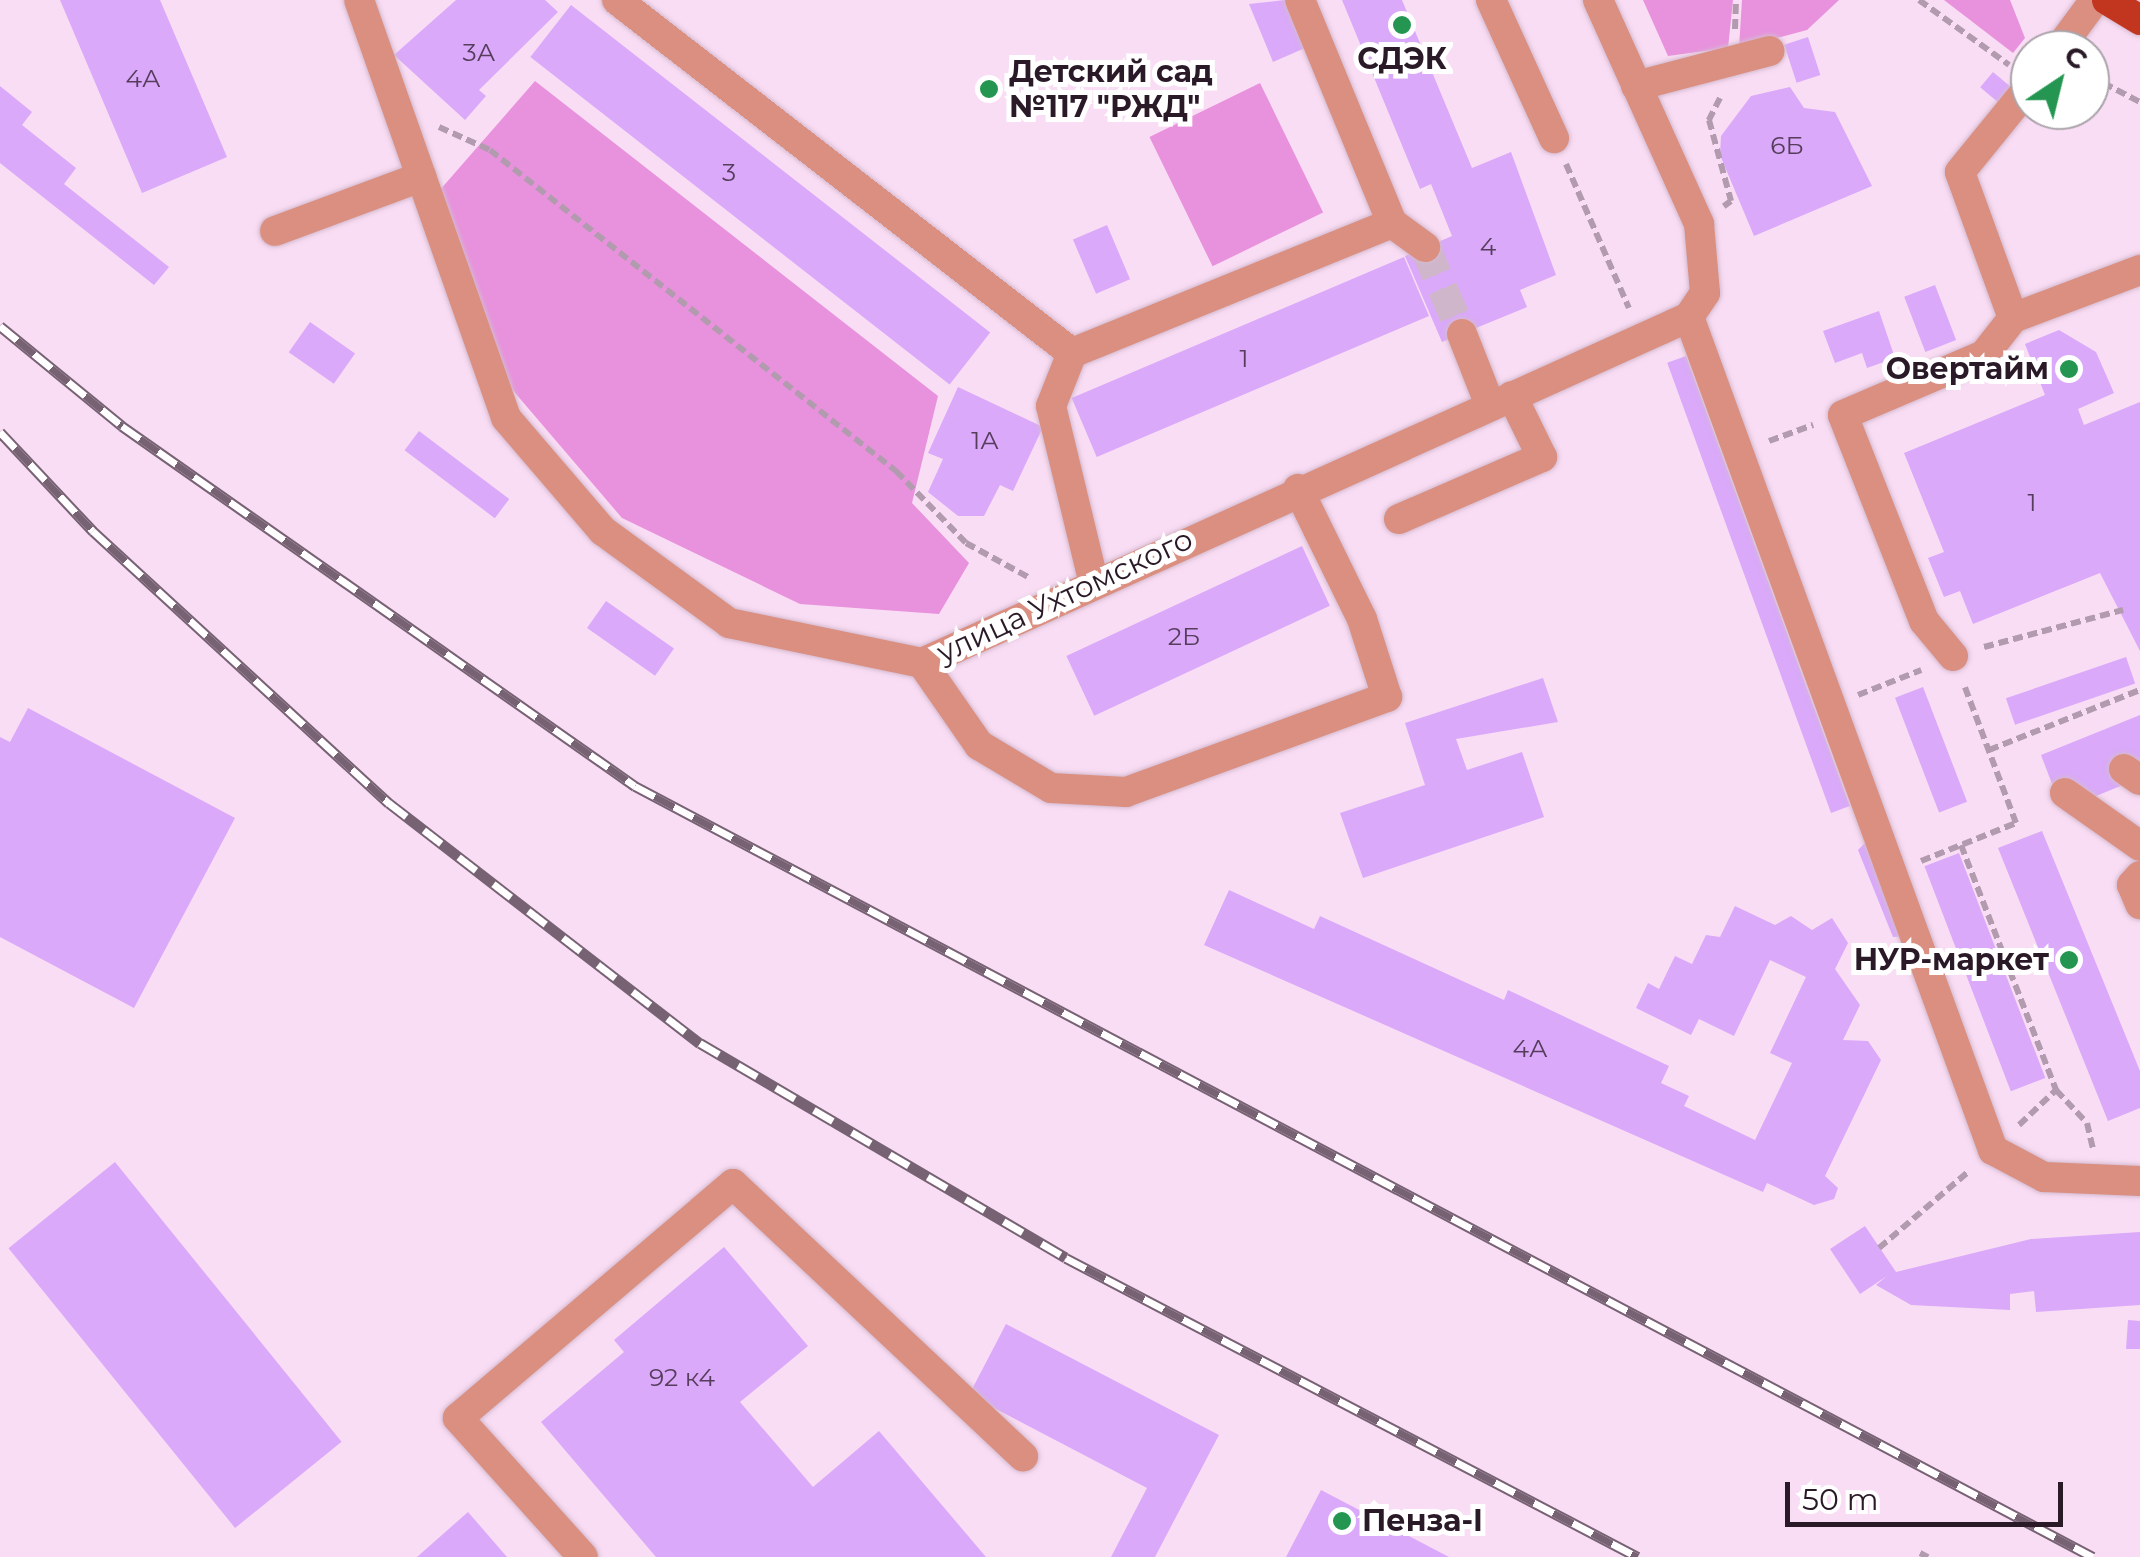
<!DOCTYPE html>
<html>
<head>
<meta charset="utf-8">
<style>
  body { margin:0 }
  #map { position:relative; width:2140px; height:1557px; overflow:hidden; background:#f9ddf4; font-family:Montserrat,sans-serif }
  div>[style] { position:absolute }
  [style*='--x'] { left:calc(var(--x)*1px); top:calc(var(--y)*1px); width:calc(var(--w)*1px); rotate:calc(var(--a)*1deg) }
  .green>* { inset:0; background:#e892dd; transform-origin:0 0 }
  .building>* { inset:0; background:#daa9fa; transform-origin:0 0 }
  .minor-tunnel>* { height:30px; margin-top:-15px; transform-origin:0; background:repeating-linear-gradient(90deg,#d0b6cb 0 30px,transparent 0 45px) }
  .path>* { height:6px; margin-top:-3px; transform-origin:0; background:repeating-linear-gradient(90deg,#b39baf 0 10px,transparent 0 15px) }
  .roads { filter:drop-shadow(0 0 2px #d4bacf) drop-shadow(0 0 2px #d4bacf) }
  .minor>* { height:30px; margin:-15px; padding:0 15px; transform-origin:15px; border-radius:15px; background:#db8f80 }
  .major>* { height:30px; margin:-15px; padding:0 15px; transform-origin:15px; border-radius:15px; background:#c23620 }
  .rail>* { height:11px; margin-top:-5.5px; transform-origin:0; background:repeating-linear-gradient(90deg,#fff 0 22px,#776273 0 44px); box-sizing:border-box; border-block:2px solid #776273 }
  .dots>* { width:28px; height:28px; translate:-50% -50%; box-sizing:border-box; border:5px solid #fff; border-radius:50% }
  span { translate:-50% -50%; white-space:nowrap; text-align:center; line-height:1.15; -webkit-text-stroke:10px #fff; paint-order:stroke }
  .number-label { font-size:25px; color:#563d5c }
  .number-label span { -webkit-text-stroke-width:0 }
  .poi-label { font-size:30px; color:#2a1927; font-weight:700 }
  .left { translate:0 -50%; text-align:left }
  .right { translate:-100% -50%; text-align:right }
  .street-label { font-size:30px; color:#2a1927 }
  .north { position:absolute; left:2010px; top:30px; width:100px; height:100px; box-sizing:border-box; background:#fff; border:2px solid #aaa3a9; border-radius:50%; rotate:35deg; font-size:28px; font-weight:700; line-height:40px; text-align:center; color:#2a1927 }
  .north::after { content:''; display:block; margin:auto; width:35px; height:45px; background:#249651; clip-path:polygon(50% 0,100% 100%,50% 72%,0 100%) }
  .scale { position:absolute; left:1785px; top:1482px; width:278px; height:45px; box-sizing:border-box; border:5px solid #2a1927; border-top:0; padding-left:12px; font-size:30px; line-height:35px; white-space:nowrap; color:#2a1927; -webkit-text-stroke:8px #fff; paint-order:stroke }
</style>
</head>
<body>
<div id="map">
  <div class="green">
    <i style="clip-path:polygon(1643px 0,1733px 0,1728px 48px,1668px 56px)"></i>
    <i style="clip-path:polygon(1742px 0,1839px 0,1807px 30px,1739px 48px)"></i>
    <i style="clip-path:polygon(1944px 0,2010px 0,2025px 38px,2013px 53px)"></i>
    <i style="clip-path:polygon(535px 81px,938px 396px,912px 503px,969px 563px,939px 614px,800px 604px,622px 518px,510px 387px,439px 191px)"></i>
    <i style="left:1260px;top:83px;width:144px;height:123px;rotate:64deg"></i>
  </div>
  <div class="building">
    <i style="clip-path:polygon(60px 0,160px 0,227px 157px,142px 193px)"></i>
    <i style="clip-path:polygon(456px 0,545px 0,558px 12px,479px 90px,486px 96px,465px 120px,394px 55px)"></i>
    <i style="clip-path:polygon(1285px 0,1305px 48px,1273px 62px,1249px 4px)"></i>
    <i style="clip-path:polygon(1342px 0,1402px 0,1472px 168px,1511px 152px,1556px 275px,1520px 290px,1527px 307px,1442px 342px,1405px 256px,1452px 236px,1431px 184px,1420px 189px)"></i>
    <i style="left:571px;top:5px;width:532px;height:66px;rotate:38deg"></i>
    <i style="left:1808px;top:37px;width:40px;height:25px;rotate:72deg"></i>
    <i style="left:1993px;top:72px;width:23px;height:20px;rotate:40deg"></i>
    <i style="clip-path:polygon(0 86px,32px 112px,22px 125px,76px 168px,64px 184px,169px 267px,154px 285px,0 163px)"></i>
    <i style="clip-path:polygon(1790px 87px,1804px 108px,1835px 112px,1872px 186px,1754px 236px,1720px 155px,1721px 136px,1751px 96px)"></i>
    <i style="left:1107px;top:225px;width:59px;height:37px;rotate:67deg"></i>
    <i style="left:1404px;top:257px;width:64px;height:361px;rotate:67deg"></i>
    <i style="left:1935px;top:285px;width:59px;height:33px;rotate:69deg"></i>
    <i style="clip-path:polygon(1879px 311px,1895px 358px,1867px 368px,1862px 353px,1835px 363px,1823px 331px)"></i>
    <i style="left:310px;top:322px;width:55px;height:37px;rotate:35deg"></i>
    <i style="clip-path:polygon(2059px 330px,2096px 352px,2114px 393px,2078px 409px,2084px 425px,2140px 402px,2140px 651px,2100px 573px,1973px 624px,1960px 591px,1944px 597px,1928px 558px,1944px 552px,1904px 453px,2045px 395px,2025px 344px)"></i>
    <i style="left:1686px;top:356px;width:479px;height:20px;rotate:70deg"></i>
    <i style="clip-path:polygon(958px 387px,1043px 427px,1013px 491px,1000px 485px,984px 516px,958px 516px,928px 492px,943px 459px,928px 453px)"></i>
    <i style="left:419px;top:431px;width:113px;height:24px;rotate:37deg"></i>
    <i style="left:1302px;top:546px;width:66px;height:260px;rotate:65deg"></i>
    <i style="left:606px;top:601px;width:83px;height:33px;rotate:35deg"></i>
    <i style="left:2126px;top:657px;width:28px;height:127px;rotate:71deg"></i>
    <i style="clip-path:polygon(1543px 678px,1558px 722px,1456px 739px,1467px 770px,1522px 752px,1544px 817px,1363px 878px,1340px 813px,1425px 785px,1405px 723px)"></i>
    <i style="left:1923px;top:687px;width:123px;height:30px;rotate:69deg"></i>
    <i style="clip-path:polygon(28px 708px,235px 818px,134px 1008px,0 937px,0 737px,10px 742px)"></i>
    <i style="clip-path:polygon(2140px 715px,2140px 778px,2062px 810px,2041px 755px)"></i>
    <i style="clip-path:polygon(2042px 831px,2140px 1071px,2140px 1108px,2108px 1121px,1998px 848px)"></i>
    <i style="clip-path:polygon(1866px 842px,1909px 936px,1893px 937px,1858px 850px)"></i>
    <i style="left:1959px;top:853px;width:241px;height:37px;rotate:69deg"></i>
    <i style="clip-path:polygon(1229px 890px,1314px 929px,1320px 916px,1504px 1000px,1508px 990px,1669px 1066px,1661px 1083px,1689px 1096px,1684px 1106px,1755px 1140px,1792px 1063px,1770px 1053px,1806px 977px,1770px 960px,1734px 1036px,1699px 1019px,1691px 1035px,1636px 1008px,1648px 983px,1659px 989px,1675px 956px,1692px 964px,1706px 935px,1720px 937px,1735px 906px,1775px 925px,1791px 916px,1812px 930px,1832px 918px,1848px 943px,1835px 969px,1860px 1005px,1843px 1040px,1868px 1041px,1881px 1060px,1825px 1176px,1838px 1188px,1834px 1199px,1814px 1205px,1767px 1183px,1763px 1192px,1204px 945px)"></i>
    <i style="left:115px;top:1162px;width:360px;height:137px;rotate:51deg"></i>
    <i style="clip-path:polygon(1865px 1226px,1896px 1272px,2031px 1239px,2140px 1232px,2140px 1305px,2036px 1312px,2034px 1291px,2010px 1294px,2010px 1310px,1911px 1305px,1876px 1285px,1887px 1276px,1860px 1294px,1830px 1249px)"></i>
    <i style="clip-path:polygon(724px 1247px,808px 1346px,740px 1402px,813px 1487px,879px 1431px,986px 1557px,656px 1557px,541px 1422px,624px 1352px,614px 1340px)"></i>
    <i style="clip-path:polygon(2128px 1320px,2140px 1321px,2140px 1349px,2126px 1349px)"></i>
    <i style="clip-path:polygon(1006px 1324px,1219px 1435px,1155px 1557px,1111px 1557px,1147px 1488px,969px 1395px)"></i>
    <i style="clip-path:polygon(1321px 1490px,1449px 1557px,1286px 1557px)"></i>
    <i style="clip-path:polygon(468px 1512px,507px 1557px,417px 1557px)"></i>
  </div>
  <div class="minor-tunnel">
    <i style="--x:1425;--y:247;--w:95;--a:67"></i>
  </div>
  <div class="path">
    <i style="--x:1919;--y:0;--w:111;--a:35.8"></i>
    <i style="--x:1735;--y:29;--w:29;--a:-88"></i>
    <i style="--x:2090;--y:76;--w:56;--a:27.5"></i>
    <i style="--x:1720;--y:98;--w:25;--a:117"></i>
    <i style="--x:1709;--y:120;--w:84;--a:74.8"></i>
    <i style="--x:1731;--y:201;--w:9;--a:144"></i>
    <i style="--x:439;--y:127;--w:56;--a:24.3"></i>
    <i style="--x:490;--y:150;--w:518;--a:38.33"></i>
    <i style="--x:896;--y:471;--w:100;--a:45.8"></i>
    <i style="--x:966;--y:543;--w:73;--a:28.7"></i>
    <i style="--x:1566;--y:164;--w:157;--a:66.4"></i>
    <i style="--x:1769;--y:441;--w:47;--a:-20"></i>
    <i style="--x:1984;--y:647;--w:144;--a:-14.9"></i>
    <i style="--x:1858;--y:695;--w:68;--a:-21.6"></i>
    <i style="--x:1989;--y:750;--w:162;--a:-21.7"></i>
    <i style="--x:1961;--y:845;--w:263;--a:68.8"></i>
    <i style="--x:2056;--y:1090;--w:45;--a:46.8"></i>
    <i style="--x:2087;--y:1123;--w:26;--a:77"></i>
    <i style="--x:1921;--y:861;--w:102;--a:-21.8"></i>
    <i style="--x:2016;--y:823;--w:145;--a:-110.6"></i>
    <i style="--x:2019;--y:1125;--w:51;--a:-43.4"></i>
    <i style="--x:1879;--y:1248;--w:118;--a:-40.5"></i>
    <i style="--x:1920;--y:1553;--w:9;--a:27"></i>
  </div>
  <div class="roads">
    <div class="minor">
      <i style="--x:359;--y:0;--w:443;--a:70.6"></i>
      <i style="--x:506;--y:418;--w:149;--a:49.4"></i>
      <i style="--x:603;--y:531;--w:156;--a:36.1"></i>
      <i style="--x:729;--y:623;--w:197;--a:11.7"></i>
      <i style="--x:922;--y:663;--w:841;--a:-24.28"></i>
      <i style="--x:617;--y:0;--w:576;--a:37.81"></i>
      <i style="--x:1072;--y:353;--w:345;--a:-22.1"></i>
      <i style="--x:1392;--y:223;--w:241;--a:-112.4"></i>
      <i style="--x:1491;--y:0;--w:152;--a:65.5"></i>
      <i style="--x:1598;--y:0;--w:246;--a:65.7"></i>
      <i style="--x:1699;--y:224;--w:69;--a:85"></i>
      <i style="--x:1705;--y:293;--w:29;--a:124"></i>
      <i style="--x:2058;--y:50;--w:62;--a:-53.5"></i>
      <i style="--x:1636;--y:86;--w:138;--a:-14.7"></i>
      <i style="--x:1392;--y:223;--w:41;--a:36"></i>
      <i style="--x:275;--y:231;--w:156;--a:-20.3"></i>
      <i style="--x:1689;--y:317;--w:887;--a:69.95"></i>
      <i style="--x:1993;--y:1150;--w:58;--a:27.9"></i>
      <i style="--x:2044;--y:1177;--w:96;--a:2.4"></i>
      <i style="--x:2013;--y:318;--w:155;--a:-110"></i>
      <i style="--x:1960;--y:172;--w:111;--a:-50.9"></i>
      <i style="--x:1462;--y:334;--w:76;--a:68.5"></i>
      <i style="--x:1072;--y:353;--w:57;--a:111.6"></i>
      <i style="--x:1051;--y:406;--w:179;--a:76.4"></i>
      <i style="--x:1399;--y:519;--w:156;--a:-23.4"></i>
      <i style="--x:1542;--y:457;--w:68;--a:-116.2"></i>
      <i style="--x:1953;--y:656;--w:45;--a:-129.6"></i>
      <i style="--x:1924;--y:621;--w:221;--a:-111.5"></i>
      <i style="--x:1843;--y:415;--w:153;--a:-23.1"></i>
      <i style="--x:1984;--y:355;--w:47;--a:-51.9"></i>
      <i style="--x:2013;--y:318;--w:136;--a:-20.7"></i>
      <i style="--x:922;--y:663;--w:100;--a:55.2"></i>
      <i style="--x:979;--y:745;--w:84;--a:30.8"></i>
      <i style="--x:1051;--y:788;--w:75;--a:3.1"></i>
      <i style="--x:1126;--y:792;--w:278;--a:-20"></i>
      <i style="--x:1387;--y:697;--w:82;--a:-107.8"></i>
      <i style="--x:1362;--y:619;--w:145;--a:-116.2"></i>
      <i style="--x:2124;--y:769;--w:19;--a:35"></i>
      <i style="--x:2065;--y:793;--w:92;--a:35.2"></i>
      <i style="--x:2140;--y:876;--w:12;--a:132"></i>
      <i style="--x:2132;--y:885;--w:21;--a:67"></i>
      <i style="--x:583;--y:1557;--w:187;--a:-132"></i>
      <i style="--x:458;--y:1418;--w:361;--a:-40.4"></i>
      <i style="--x:733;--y:1184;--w:398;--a:43.2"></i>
    </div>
    <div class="major">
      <i style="--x:2107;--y:0;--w:39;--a:31"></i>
    </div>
  </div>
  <div class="rail">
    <i style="--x:0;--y:326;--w:158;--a:39.3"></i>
    <i style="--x:122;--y:426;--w:627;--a:35.06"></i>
    <i style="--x:635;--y:786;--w:1649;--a:27.87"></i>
    <i style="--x:0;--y:432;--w:136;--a:46.8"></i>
    <i style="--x:93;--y:531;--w:402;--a:42.6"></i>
    <i style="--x:389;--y:803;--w:393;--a:37.7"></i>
    <i style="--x:700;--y:1043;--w:424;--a:30.4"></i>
    <i style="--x:1066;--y:1258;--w:645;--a:27.6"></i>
  </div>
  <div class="dots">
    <i style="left:1402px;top:25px;background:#249651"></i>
    <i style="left:989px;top:89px;background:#249651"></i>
    <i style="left:2069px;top:369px;background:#249651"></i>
    <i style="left:2069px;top:960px;background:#249651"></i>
    <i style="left:1342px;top:1521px;background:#249651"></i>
  </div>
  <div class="number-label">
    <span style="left:479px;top:52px">3А</span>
    <span style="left:143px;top:78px">4А</span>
    <span style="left:1787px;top:145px">6Б</span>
    <span style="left:729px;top:172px">3</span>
    <span style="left:1488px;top:246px">4</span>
    <span style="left:1244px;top:358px">1</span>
    <span style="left:985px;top:440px">1А</span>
    <span style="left:2032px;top:502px">1</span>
    <span style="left:1184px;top:636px">2Б</span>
    <span style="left:1530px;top:1048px">4А</span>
    <span style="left:682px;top:1377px">92 к4</span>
  </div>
  <div class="poi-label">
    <span style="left:1402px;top:59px">СДЭК</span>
    <span class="left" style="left:1009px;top:89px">Детский сад<br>№117 "РЖД"</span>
    <span class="right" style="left:2049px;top:369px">Овертайм</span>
    <span class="right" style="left:2049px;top:960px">НУР-маркет</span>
    <span class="left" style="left:1362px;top:1521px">Пенза-I</span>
  </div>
  <div class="street-label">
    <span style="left:1065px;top:596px;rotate:-25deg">улица Ухтомского</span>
  </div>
  <div class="north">С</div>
  <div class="scale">50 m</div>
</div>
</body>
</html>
